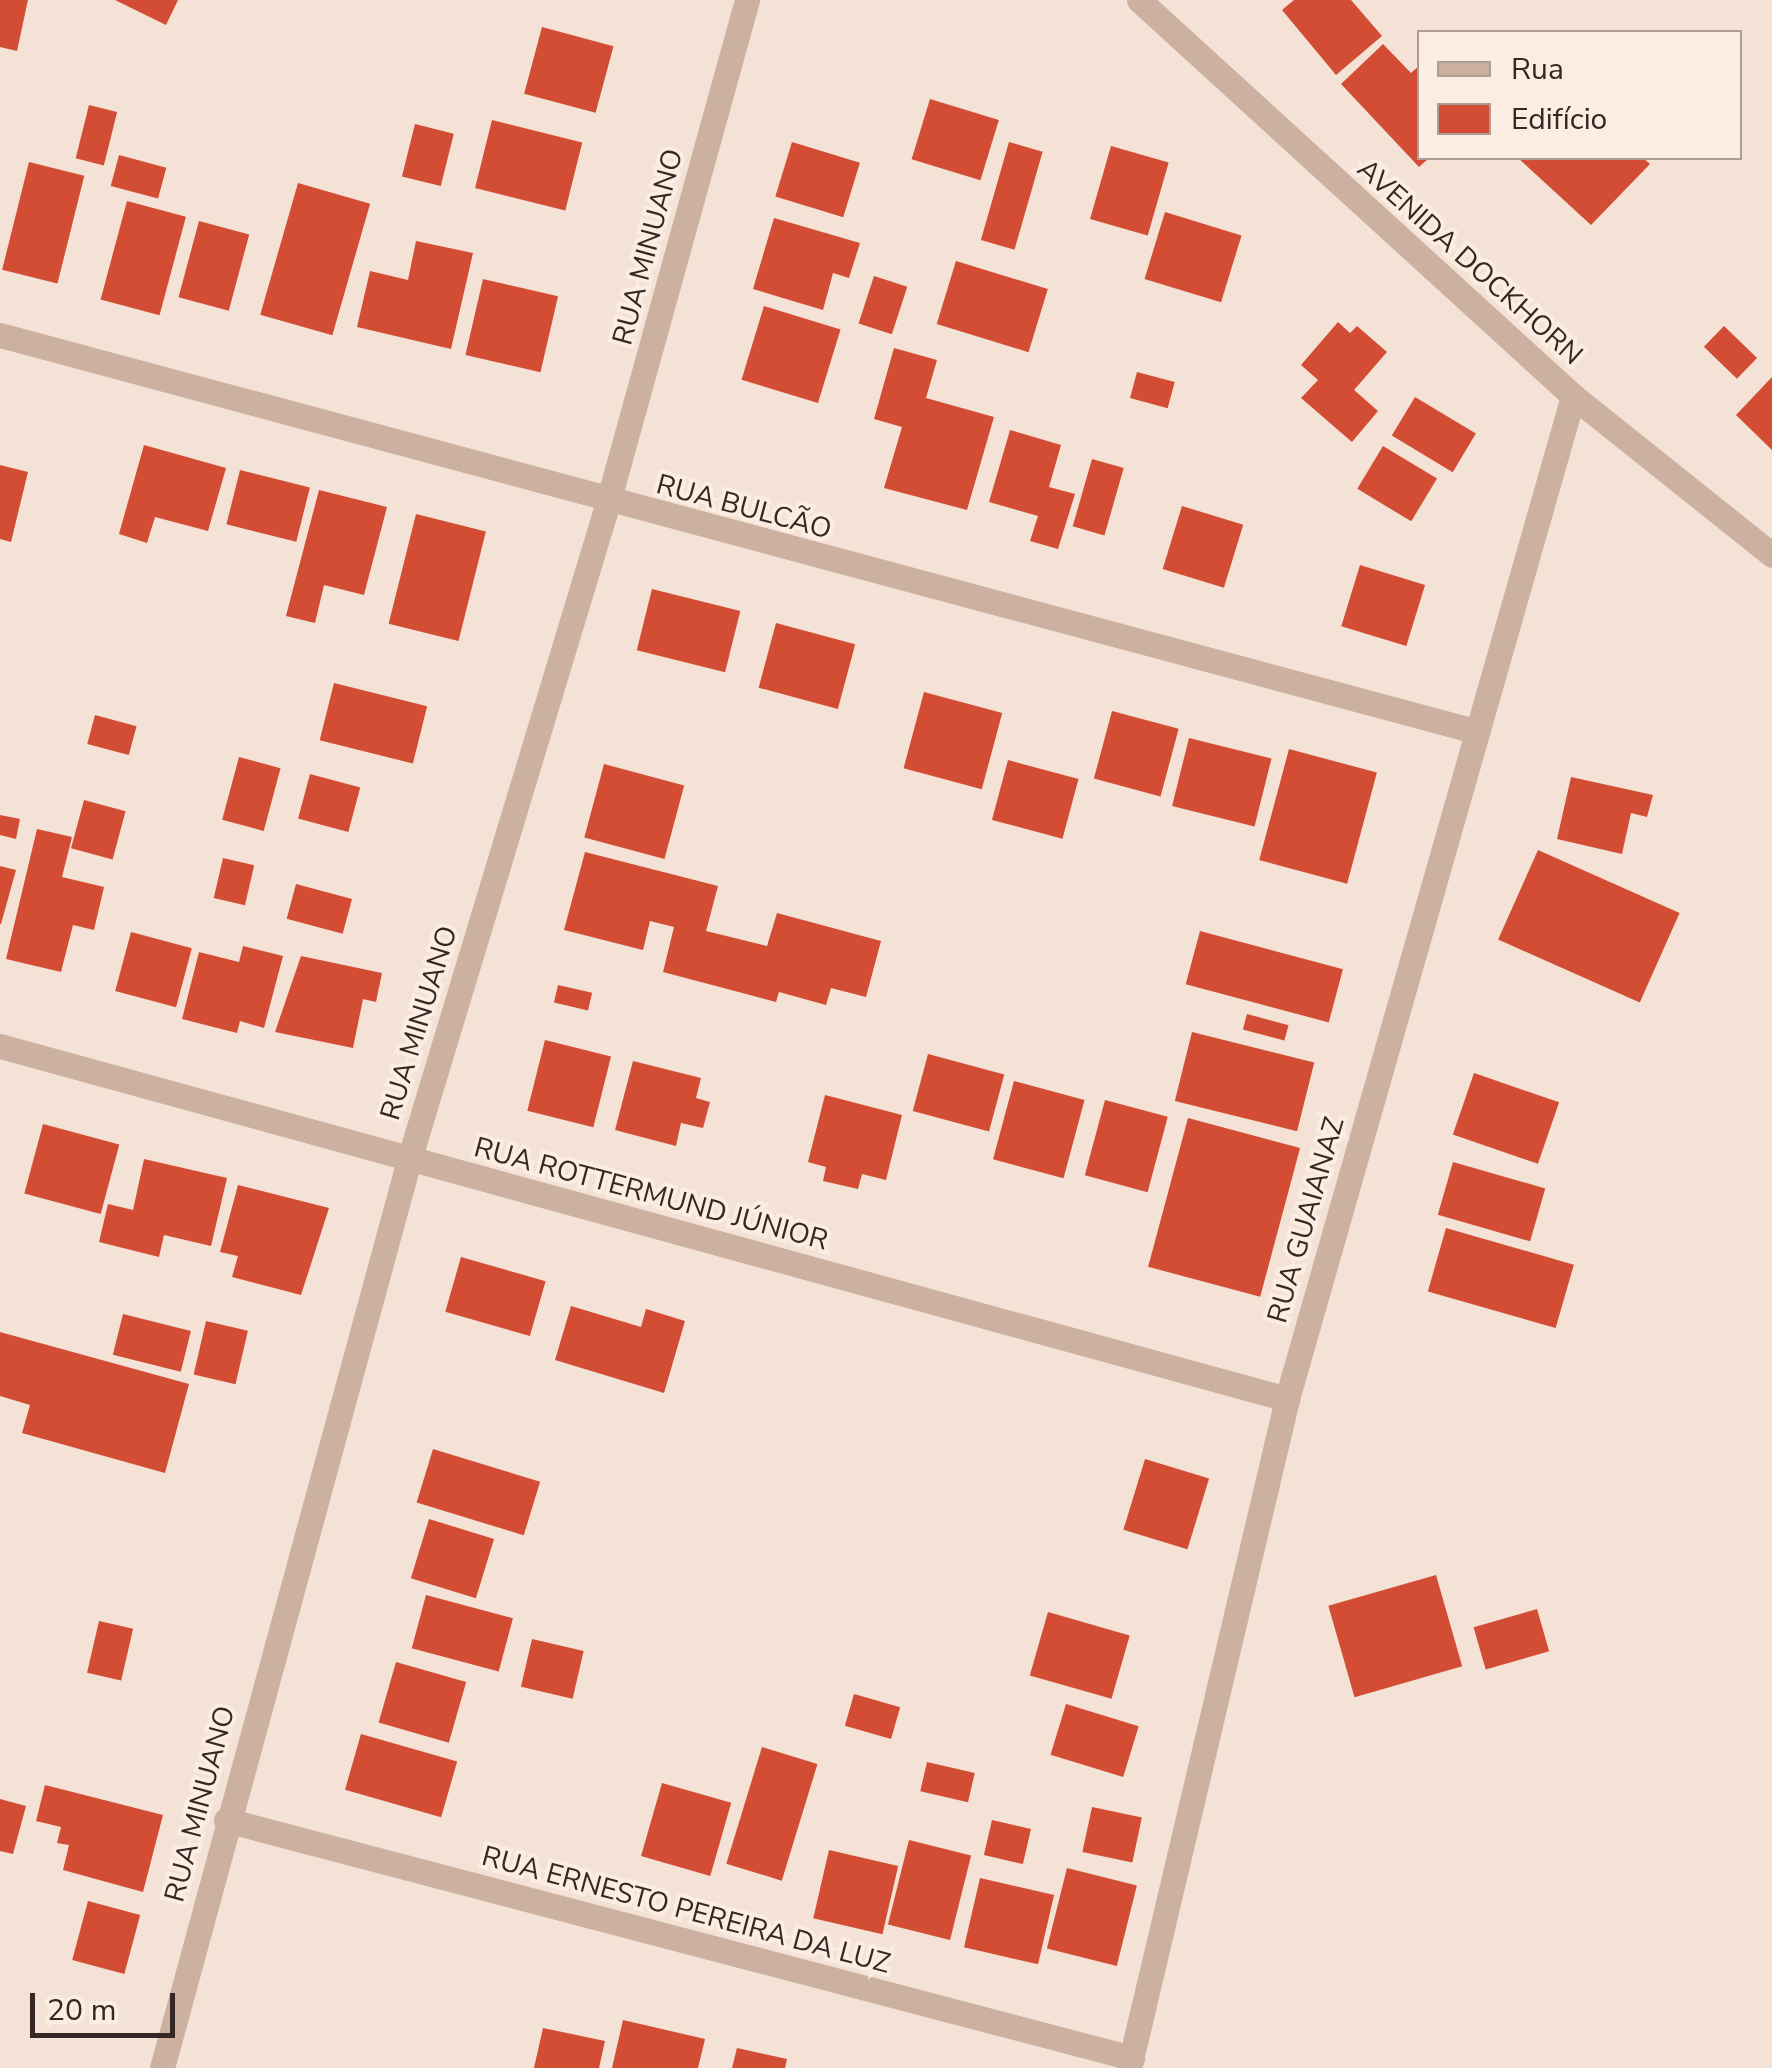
<!DOCTYPE html>
<html>
<head>
<meta charset="utf-8">
<style>
  body { margin:0 }
  #map { position:relative; width:1772px; height:2068px; overflow:hidden; background:#f3e2d5; font-family:"Nunito Sans",sans-serif }
  div>[style] { position:absolute }
  [style*='--x'] { left:calc(var(--x)*1px); top:calc(var(--y)*1px); width:calc(var(--w)*1px); rotate:calc(var(--a)*1deg) }
  .building>* { inset:0; background:#d24d34; transform-origin:0 0 }
  .minor>* { height:25px; margin:-12.5px; padding:0 12.5px; transform-origin:12.5px; border-radius:12.5px; background:#ccb0a0 }
  span { translate:-50% -50%; white-space:nowrap; text-align:center; line-height:1.15; -webkit-text-stroke:8px #fbede1; paint-order:stroke }
  .street-label { font-size:28px; color:#352824 }
  .legend { position:absolute; left:1417px; top:30px; width:325px; height:130px; box-sizing:border-box; background:#fbede1; border:2px solid #ac9e95; margin:0; padding:12px 18px; list-style:none; font-size:30px; color:#352824 }
  .legend li { display:flex; align-items:center; gap:20px; height:50px }
  .legend b { width:50px; border:2px solid #ac9e95 }
  .scale { position:absolute; left:30px; top:1993px; width:145px; height:45px; box-sizing:border-box; border:5px solid #352824; border-top:0; padding-left:12px; font-size:30px; line-height:35px; white-space:nowrap; color:#352824; -webkit-text-stroke:8px #fbede1; paint-order:stroke }
</style>
</head>
<body>
<div id="map">
  <div class="building">
    <i style="clip-path:polygon(0 0,28px 0,17px 51px,0 47px)"></i>
    <i style="clip-path:polygon(115px 0,178px 0,166px 25px)"></i>
    <i style="clip-path:polygon(1294px 0,1351px 0,1382px 36px,1336px 75px,1282px 10px)"></i>
    <i style="left:542px;top:27px;width:74px;height:69px;rotate:15deg"></i>
    <i style="clip-path:polygon(1383px 44px,1411px 73px,1420px 65px,1420px 158px,1429px 158px,1419px 167px,1341px 84px)"></i>
    <i style="left:930px;top:99px;width:72px;height:63px;rotate:17deg"></i>
    <i style="left:89px;top:105px;width:29px;height:55px;rotate:14deg"></i>
    <i style="left:492px;top:120px;width:93px;height:70px;rotate:14deg"></i>
    <i style="left:415px;top:124px;width:40px;height:54px;rotate:14deg"></i>
    <i style="left:792px;top:142px;width:71px;height:57px;rotate:17deg"></i>
    <i style="left:1009px;top:142px;width:35px;height:102px;rotate:16deg"></i>
    <i style="left:1111px;top:146px;width:60px;height:76px;rotate:16deg"></i>
    <i style="left:119px;top:155px;width:49px;height:32px;rotate:15deg"></i>
    <i style="clip-path:polygon(1518px 158px,1643px 158px,1650px 164px,1591px 225px)"></i>
    <i style="left:29px;top:162px;width:57px;height:111px;rotate:14deg"></i>
    <i style="left:298px;top:183px;width:75px;height:137px;rotate:16deg"></i>
    <i style="left:127px;top:201px;width:61px;height:102px;rotate:15deg"></i>
    <i style="left:1165px;top:212px;width:80px;height:70px;rotate:17deg"></i>
    <i style="clip-path:polygon(774px 218px,860px 243px,849px 278px,833px 273px,823px 310px,753px 289px)"></i>
    <i style="left:199px;top:221px;width:52px;height:79px;rotate:15deg"></i>
    <i style="clip-path:polygon(416px 241px,473px 253px,451px 349px,357px 327px,370px 271px,408px 280px)"></i>
    <i style="left:956px;top:261px;width:96px;height:66px;rotate:17deg"></i>
    <i style="left:874px;top:276px;width:35px;height:50px;rotate:18deg"></i>
    <i style="left:483px;top:279px;width:77px;height:78px;rotate:13deg"></i>
    <i style="left:764px;top:306px;width:80px;height:77px;rotate:17deg"></i>
    <i style="clip-path:polygon(1338px 322px,1350px 333px,1357px 326px,1387px 352px,1354px 390px,1378px 411px,1352px 442px,1301px 398px,1318px 380px,1301px 365px)"></i>
    <i style="left:1724px;top:326px;width:46px;height:29px;rotate:44deg"></i>
    <i style="clip-path:polygon(894px 348px,937px 360px,926px 398px,994px 417px,967px 510px,884px 488px,902px 427px,874px 419px)"></i>
    <i style="left:1137px;top:372px;width:39px;height:27px;rotate:15deg"></i>
    <i style="clip-path:polygon(1772px 377px,1772px 450px,1736px 415px)"></i>
    <i style="left:1415px;top:397px;width:71px;height:45px;rotate:31deg"></i>
    <i style="clip-path:polygon(1010px 430px,1061px 445px,1049px 487px,1075px 494px,1058px 549px,1030px 541px,1038px 516px,989px 502px)"></i>
    <i style="clip-path:polygon(144px 445px,226px 468px,208px 531px,155px 517px,147px 543px,119px 534px)"></i>
    <i style="left:1383px;top:446px;width:63px;height:50px;rotate:31deg"></i>
    <i style="left:1092px;top:459px;width:33px;height:70px;rotate:16deg"></i>
    <i style="clip-path:polygon(0 465px,28px 472px,11px 542px,0 539px)"></i>
    <i style="left:240px;top:470px;width:72px;height:56px;rotate:14deg"></i>
    <i style="clip-path:polygon(319px 490px,387px 507px,364px 595px,324px 585px,315px 623px,286px 616px)"></i>
    <i style="left:1182px;top:506px;width:64px;height:66px;rotate:17deg"></i>
    <i style="left:416px;top:514px;width:72px;height:113px;rotate:14deg"></i>
    <i style="left:1360px;top:565px;width:68px;height:64px;rotate:17deg"></i>
    <i style="left:652px;top:589px;width:91px;height:63px;rotate:14deg"></i>
    <i style="left:776px;top:623px;width:82px;height:67px;rotate:15deg"></i>
    <i style="left:334px;top:683px;width:96px;height:59px;rotate:14deg"></i>
    <i style="left:924px;top:692px;width:81px;height:79px;rotate:15deg"></i>
    <i style="left:1112px;top:711px;width:69px;height:70px;rotate:15deg"></i>
    <i style="left:95px;top:715px;width:43px;height:30px;rotate:15deg"></i>
    <i style="left:1189px;top:738px;width:85px;height:70px;rotate:14deg"></i>
    <i style="left:1289px;top:749px;width:91px;height:115px;rotate:15deg"></i>
    <i style="left:239px;top:757px;width:43px;height:65px;rotate:15deg"></i>
    <i style="left:1008px;top:760px;width:73px;height:62px;rotate:15deg"></i>
    <i style="left:604px;top:764px;width:83px;height:76px;rotate:15deg"></i>
    <i style="left:310px;top:774px;width:52px;height:46px;rotate:15deg"></i>
    <i style="clip-path:polygon(1571px 777px,1653px 795px,1647px 817px,1631px 813px,1622px 854px,1557px 839px)"></i>
    <i style="left:84px;top:800px;width:43px;height:50px;rotate:15deg"></i>
    <i style="clip-path:polygon(0 815px,20px 819px,16px 839px,0 835px)"></i>
    <i style="clip-path:polygon(37px 829px,72px 837px,62px 877px,104px 887px,94px 930px,73px 925px,61px 972px,6px 959px)"></i>
    <i style="left:1538px;top:850px;width:155px;height:98px;rotate:24deg"></i>
    <i style="clip-path:polygon(585px 852px,718px 886px,706px 931px,767px 946px,777px 913px,881px 941px,866px 997px,831px 988px,826px 1005px,779px 992px,776px 1002px,663px 972px,674px 927px,650px 921px,643px 950px,564px 930px)"></i>
    <i style="left:223px;top:858px;width:32px;height:41px;rotate:13deg"></i>
    <i style="clip-path:polygon(0 866px,16px 870px,1px 924px,0 924px)"></i>
    <i style="left:296px;top:884px;width:58px;height:36px;rotate:15deg"></i>
    <i style="left:1200px;top:931px;width:148px;height:55px;rotate:15deg"></i>
    <i style="left:131px;top:932px;width:63px;height:61px;rotate:15deg"></i>
    <i style="clip-path:polygon(243px 946px,283px 956px,264px 1028px,240px 1021px,237px 1033px,182px 1019px,199px 952px,239px 962px)"></i>
    <i style="clip-path:polygon(301px 956px,382px 973px,376px 1002px,363px 999px,353px 1048px,275px 1032px)"></i>
    <i style="left:558px;top:985px;width:35px;height:18px;rotate:13deg"></i>
    <i style="left:1247px;top:1014px;width:43px;height:16px;rotate:15deg"></i>
    <i style="left:1192px;top:1032px;width:126px;height:71px;rotate:14deg"></i>
    <i style="left:545px;top:1040px;width:68px;height:73px;rotate:14deg"></i>
    <i style="left:928px;top:1054px;width:79px;height:59px;rotate:15deg"></i>
    <i style="clip-path:polygon(633px 1061px,701px 1078px,696px 1098px,710px 1102px,703px 1128px,681px 1123px,676px 1146px,615px 1130px)"></i>
    <i style="left:1474px;top:1073px;width:90px;height:65px;rotate:19deg"></i>
    <i style="left:1014px;top:1081px;width:73px;height:81px;rotate:15deg"></i>
    <i style="clip-path:polygon(825px 1095px,902px 1115px,886px 1180px,862px 1174px,858px 1189px,823px 1181px,826px 1167px,808px 1162px)"></i>
    <i style="left:1105px;top:1100px;width:65px;height:78px;rotate:15deg"></i>
    <i style="left:1188px;top:1118px;width:116px;height:154px;rotate:15deg"></i>
    <i style="left:43px;top:1124px;width:79px;height:72px;rotate:15deg"></i>
    <i style="clip-path:polygon(144px 1159px,227px 1178px,211px 1246px,164px 1235px,159px 1257px,99px 1242px,108px 1204px,133px 1210px)"></i>
    <i style="left:1453px;top:1162px;width:96px;height:55px;rotate:16deg"></i>
    <i style="clip-path:polygon(238px 1185px,329px 1208px,301px 1295px,232px 1277px,238px 1256px,220px 1252px)"></i>
    <i style="left:1446px;top:1228px;width:133px;height:66px;rotate:16deg"></i>
    <i style="left:461px;top:1257px;width:88px;height:57px;rotate:16deg"></i>
    <i style="clip-path:polygon(571px 1306px,641px 1327px,646px 1309px,685px 1321px,664px 1393px,555px 1360px)"></i>
    <i style="left:123px;top:1314px;width:70px;height:42px;rotate:14deg"></i>
    <i style="left:206px;top:1321px;width:43px;height:55px;rotate:13deg"></i>
    <i style="clip-path:polygon(0 1332px,189px 1384px,165px 1473px,22px 1433px,30px 1405px,0 1396px)"></i>
    <i style="left:433px;top:1449px;width:112px;height:56px;rotate:17deg"></i>
    <i style="left:1145px;top:1459px;width:67px;height:74px;rotate:17deg"></i>
    <i style="left:429px;top:1519px;width:68px;height:62px;rotate:17deg"></i>
    <i style="left:1436px;top:1575px;width:95px;height:112px;rotate:74deg"></i>
    <i style="left:426px;top:1595px;width:90px;height:55px;rotate:15deg"></i>
    <i style="left:1537px;top:1609px;width:44px;height:66px;rotate:74deg"></i>
    <i style="left:1048px;top:1612px;width:85px;height:66px;rotate:16deg"></i>
    <i style="left:99px;top:1621px;width:35px;height:53px;rotate:13deg"></i>
    <i style="left:532px;top:1639px;width:53px;height:49px;rotate:13deg"></i>
    <i style="left:396px;top:1662px;width:73px;height:63px;rotate:16deg"></i>
    <i style="left:854px;top:1694px;width:48px;height:33px;rotate:16deg"></i>
    <i style="left:1066px;top:1704px;width:76px;height:53px;rotate:17deg"></i>
    <i style="left:361px;top:1734px;width:100px;height:58px;rotate:16deg"></i>
    <i style="left:762px;top:1747px;width:58px;height:122px;rotate:17deg"></i>
    <i style="left:927px;top:1762px;width:49px;height:30px;rotate:13deg"></i>
    <i style="left:662px;top:1783px;width:72px;height:76px;rotate:16deg"></i>
    <i style="clip-path:polygon(45px 1785px,163px 1815px,143px 1892px,63px 1870px,69px 1845px,57px 1843px,61px 1827px,36px 1821px)"></i>
    <i style="clip-path:polygon(0 1799px,26px 1806px,13px 1854px,0 1851px)"></i>
    <i style="left:1092px;top:1807px;width:51px;height:46px;rotate:12deg"></i>
    <i style="left:992px;top:1820px;width:40px;height:36px;rotate:13deg"></i>
    <i style="left:909px;top:1840px;width:64px;height:87px;rotate:14deg"></i>
    <i style="left:829px;top:1850px;width:71px;height:70px;rotate:13deg"></i>
    <i style="left:1067px;top:1868px;width:72px;height:83px;rotate:14deg"></i>
    <i style="left:980px;top:1878px;width:76px;height:71px;rotate:13deg"></i>
    <i style="left:88px;top:1901px;width:54px;height:61px;rotate:15deg"></i>
    <i style="clip-path:polygon(623px 2020px,705px 2039px,698px 2068px,612px 2068px)"></i>
    <i style="clip-path:polygon(543px 2028px,605px 2041px,599px 2068px,534px 2068px)"></i>
    <i style="clip-path:polygon(737px 2048px,787px 2059px,785px 2068px,732px 2068px)"></i>
  </div>
  <div class="minor">
    <i style="--x:1139;--y:0;--w:588;--a:42.38"></i>
    <i style="--x:1573;--y:396;--w:255;--a:38.6"></i>
    <i style="--x:0;--y:335;--w:1527;--a:15.03"></i>
    <i style="--x:0;--y:1046;--w:1335;--a:15.34"></i>
    <i style="--x:226;--y:1820;--w:937;--a:14.72"></i>
    <i style="--x:162;--y:2068;--w:941;--a:-74.78"></i>
    <i style="--x:409;--y:1160;--w:687;--a:-73.17"></i>
    <i style="--x:608;--y:502;--w:521;--a:-74.52"></i>
    <i style="--x:1129;--y:2068;--w:687;--a:-76.71"></i>
    <i style="--x:1287;--y:1399;--w:1043;--a:-74.08"></i>
  </div>
  <div class="street-label">
    <span style="left:648px;top:247px;rotate:-75deg">RUA MINUANO</span>
    <span style="left:1470px;top:262px;rotate:42deg">AVENIDA DOCKHORN</span>
    <span style="left:744px;top:507px;rotate:15deg">RUA BULCÃO</span>
    <span style="left:419px;top:1023px;rotate:-73deg">RUA MINUANO</span>
    <span style="left:651px;top:1194px;rotate:15deg">RUA ROTTERMUND JÚNIOR</span>
    <span style="left:1306px;top:1220px;rotate:-74deg">RUA GUAIANAZ</span>
    <span style="left:200px;top:1804px;rotate:-75deg">RUA MINUANO</span>
    <span style="left:686px;top:1910px;rotate:15deg">RUA ERNESTO PEREIRA DA LUZ</span>
  </div>
  <ul class="legend">
  <li><b style="height:12px;background:#ccb0a0"></b>Rua</li>
  <li><b style="height:28px;background:#d24d34"></b>Edifício</li>
  </ul>
  <div class="scale">20 m</div>
</div>
</body>
</html>
